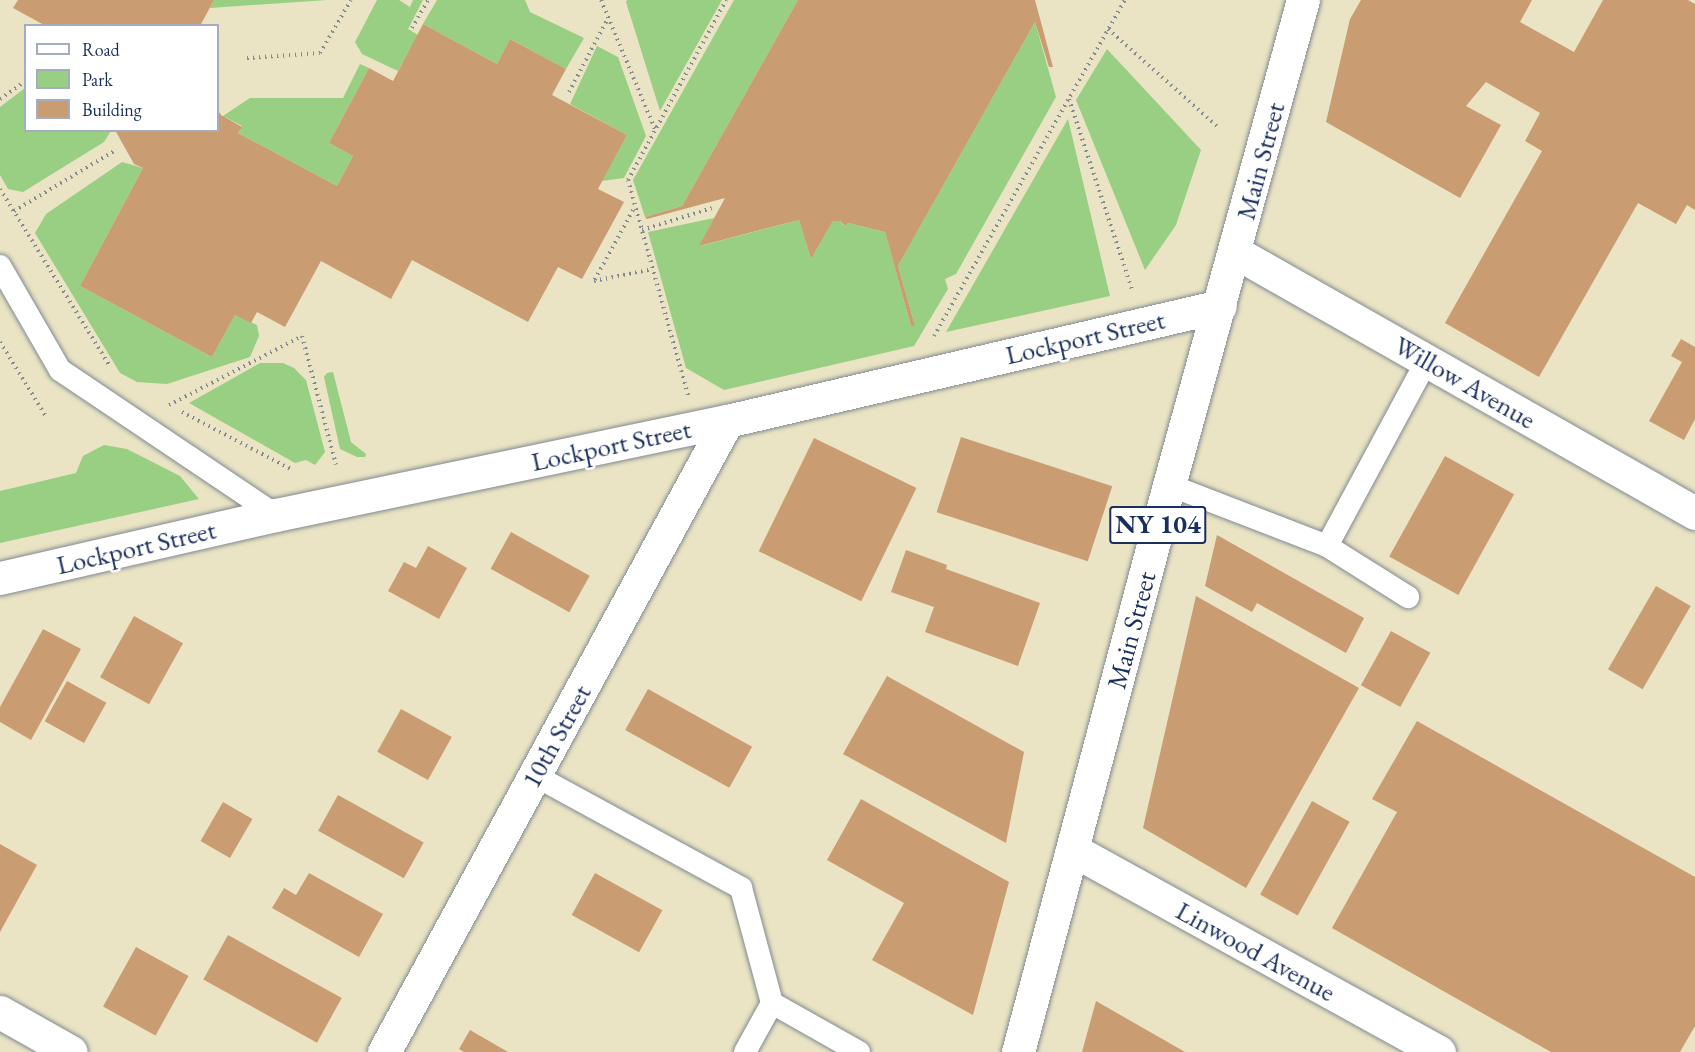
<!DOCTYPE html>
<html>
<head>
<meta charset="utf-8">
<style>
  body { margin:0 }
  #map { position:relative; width:1695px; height:1052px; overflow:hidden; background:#eae4c4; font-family:"EB Garamond",serif }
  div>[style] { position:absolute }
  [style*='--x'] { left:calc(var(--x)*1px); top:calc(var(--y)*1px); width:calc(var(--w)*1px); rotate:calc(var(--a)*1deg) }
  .green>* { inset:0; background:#98cf82 }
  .building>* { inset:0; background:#ca9c71; transform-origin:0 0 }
  .path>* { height:4px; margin-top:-2px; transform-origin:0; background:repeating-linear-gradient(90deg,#828a91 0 1.5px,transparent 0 6px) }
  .roads { filter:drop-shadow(0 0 2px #828a91) drop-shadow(0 0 2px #828a91) }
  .service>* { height:22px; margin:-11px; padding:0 11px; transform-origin:11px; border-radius:11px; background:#fff }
  .minor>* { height:33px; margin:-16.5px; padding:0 16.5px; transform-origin:16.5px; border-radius:16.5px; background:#fff }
  .primary>* { height:33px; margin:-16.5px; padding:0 16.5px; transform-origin:16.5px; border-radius:16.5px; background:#fff }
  span { translate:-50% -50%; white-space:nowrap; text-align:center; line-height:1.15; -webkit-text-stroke:5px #fff; paint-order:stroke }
  .shield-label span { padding:2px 4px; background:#fff; border:2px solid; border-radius:4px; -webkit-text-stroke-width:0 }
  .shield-label { font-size:26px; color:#1b2f5e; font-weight:700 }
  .street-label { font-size:27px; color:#1b2f5e }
  .legend { position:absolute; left:24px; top:24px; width:195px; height:108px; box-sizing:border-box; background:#fff; border:2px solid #a4acbf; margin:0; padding:8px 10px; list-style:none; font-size:18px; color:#1b2f5e }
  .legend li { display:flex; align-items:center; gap:12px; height:30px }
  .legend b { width:30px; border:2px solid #a4acbf }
</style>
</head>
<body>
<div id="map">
  <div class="green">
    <i style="clip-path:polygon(214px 0,327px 0,210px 8px)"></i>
    <i style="clip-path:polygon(377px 0,399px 0,410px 7px,413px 0,423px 0,408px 29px,418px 35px,398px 71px,362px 54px,355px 42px)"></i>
    <i style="clip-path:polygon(437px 0,525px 0,530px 12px,584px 38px,566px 69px,510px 39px,497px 64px,423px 24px)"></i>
    <i style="clip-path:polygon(627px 0,722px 0,660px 111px,626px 2px)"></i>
    <i style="clip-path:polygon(734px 0,798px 0,682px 206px,645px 217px,633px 180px)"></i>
    <i style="clip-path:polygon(1035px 22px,1056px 97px,956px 274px,945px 279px,948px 289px,914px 346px,724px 390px,686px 368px,648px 232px,714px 218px,700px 246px,799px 220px,811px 259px,833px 221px,840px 221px,844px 226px,848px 223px,885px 232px,911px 326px,915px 326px,898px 266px)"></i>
    <i style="clip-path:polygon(597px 46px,618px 57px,646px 136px,624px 178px,602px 181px,627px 135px,570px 104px)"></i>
    <i style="clip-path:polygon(1107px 49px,1201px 150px,1176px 225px,1145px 270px,1076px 100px)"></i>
    <i style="clip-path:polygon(360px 64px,369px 68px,329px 143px,353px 156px,337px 186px,238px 133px,242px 126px,223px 116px,250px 98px,343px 98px)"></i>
    <i style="clip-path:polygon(25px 88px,26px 130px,111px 131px,104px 142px,23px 192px,8px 189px,0 175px,0 107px)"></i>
    <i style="clip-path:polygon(1068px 119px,1110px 296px,946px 332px)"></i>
    <i style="clip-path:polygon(122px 162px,143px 168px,80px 286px,212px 357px,235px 315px,257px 325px,259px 336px,250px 357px,167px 384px,137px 382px,120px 373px,35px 233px,46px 214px)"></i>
    <i style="clip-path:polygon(260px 363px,283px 363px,294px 368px,306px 380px,325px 452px,315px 465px,306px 460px,295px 463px,189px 403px)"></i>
    <i style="clip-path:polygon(333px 372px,351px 442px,366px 454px,365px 457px,357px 457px,340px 449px,324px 377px,327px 373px)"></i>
    <i style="clip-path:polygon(104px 445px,127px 449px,180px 476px,199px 499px,0 543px,0 491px,76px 473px,83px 456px)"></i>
  </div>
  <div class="building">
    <i style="clip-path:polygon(18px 0,214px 0,200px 26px,46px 26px,13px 8px)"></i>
    <i style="clip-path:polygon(798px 0,1035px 0,1053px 67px,1049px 67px,1035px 22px,898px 266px,915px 326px,911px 326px,885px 232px,848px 223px,845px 226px,840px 221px,833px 221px,811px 259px,799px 220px,699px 246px,725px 198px,647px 219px,645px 217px,682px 206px)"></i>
    <i style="clip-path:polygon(1361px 0,1532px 0,1520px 22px,1574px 52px,1603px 0,1688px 0,1695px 4px,1695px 210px,1687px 205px,1676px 224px,1638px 203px,1539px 377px,1445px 323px,1542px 151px,1525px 141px,1540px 113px,1486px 82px,1466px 106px,1501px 125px,1460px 198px,1326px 122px,1350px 19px)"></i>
    <i style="clip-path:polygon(423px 24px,497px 64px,510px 39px,566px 69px,552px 95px,627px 135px,598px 189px,624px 202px,582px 279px,558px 267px,528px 322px,412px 260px,391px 299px,321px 261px,285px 327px,257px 312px,251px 323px,235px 315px,212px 357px,80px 286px,143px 168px,134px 164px,115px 130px,218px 130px,218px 110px,221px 115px,242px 127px,238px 133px,337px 186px,353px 156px,329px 143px,369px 68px,393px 81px)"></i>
    <i style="clip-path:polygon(1681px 339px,1695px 347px,1695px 419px,1684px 440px,1649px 421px,1682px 362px,1671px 356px)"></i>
    <i style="left:961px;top:437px;width:159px;height:79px;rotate:18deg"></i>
    <i style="left:814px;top:438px;width:114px;height:126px;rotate:26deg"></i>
    <i style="left:1445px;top:456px;width:79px;height:115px;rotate:29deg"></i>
    <i style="left:511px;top:532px;width:90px;height:42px;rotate:29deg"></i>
    <i style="clip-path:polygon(1217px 535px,1364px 618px,1346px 653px,1257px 603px,1252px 612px,1205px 586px)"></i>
    <i style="clip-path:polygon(428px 546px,467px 568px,439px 619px,388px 591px,404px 562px,416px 568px)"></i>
    <i style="clip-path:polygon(906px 550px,947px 565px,946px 569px,1040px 603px,1018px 666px,925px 632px,934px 607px,891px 592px)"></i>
    <i style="left:1656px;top:586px;width:40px;height:96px;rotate:30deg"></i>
    <i style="clip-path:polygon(1196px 596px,1359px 688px,1246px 888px,1143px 828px)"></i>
    <i style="left:134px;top:616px;width:56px;height:70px;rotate:29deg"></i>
    <i style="clip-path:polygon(43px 629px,81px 649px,31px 740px,0 722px,0 707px)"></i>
    <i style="left:1391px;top:631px;width:45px;height:62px;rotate:29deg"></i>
    <i style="clip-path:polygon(887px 676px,1024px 752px,1006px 843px,843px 754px)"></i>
    <i style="left:67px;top:681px;width:45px;height:46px;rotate:29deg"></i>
    <i style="left:648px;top:689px;width:119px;height:47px;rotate:29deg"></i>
    <i style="left:401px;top:709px;width:58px;height:49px;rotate:29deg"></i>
    <i style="clip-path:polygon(1417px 721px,1695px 877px,1695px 1026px,1680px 1052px,1551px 1052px,1332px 928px,1397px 812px,1372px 799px)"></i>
    <i style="left:338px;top:795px;width:98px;height:41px;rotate:29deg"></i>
    <i style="clip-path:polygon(861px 799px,1009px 882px,973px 1015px,872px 960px,904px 903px,827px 860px)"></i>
    <i style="left:1312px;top:801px;width:43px;height:107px;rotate:29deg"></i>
    <i style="left:223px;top:802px;width:34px;height:45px;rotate:30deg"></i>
    <i style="clip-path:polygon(0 844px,37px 865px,0 932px)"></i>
    <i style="clip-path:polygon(309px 873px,383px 914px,359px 957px,272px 908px,284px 888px,296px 895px)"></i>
    <i style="left:595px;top:873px;width:77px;height:48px;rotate:29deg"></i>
    <i style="left:228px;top:935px;width:130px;height:51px;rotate:29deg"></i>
    <i style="left:136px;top:947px;width:60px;height:68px;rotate:29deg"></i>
    <i style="clip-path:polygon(1096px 1001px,1185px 1052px,1082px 1052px)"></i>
    <i style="clip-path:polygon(470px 1030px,508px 1052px,464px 1052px,459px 1049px)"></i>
  </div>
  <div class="path">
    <i style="--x:601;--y:0;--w:140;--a:67.3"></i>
    <i style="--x:412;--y:28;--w:32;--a:-60"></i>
    <i style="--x:1108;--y:29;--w:149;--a:41.7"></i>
    <i style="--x:247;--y:58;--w:73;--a:-3.9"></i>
    <i style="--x:320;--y:53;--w:61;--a:-59.7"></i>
    <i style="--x:569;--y:92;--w:84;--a:-62.2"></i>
    <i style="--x:0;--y:99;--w:32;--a:-35"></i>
    <i style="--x:1069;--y:99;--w:201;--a:71.7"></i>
    <i style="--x:0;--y:189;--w:207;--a:58.2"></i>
    <i style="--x:633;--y:210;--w:81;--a:118.8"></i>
    <i style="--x:594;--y:281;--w:60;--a:-11.5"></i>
    <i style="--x:14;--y:211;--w:119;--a:-30.9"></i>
    <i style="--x:642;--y:230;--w:73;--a:-17.4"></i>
    <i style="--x:934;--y:336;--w:386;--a:-60.4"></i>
    <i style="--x:0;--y:342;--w:89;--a:58.3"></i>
    <i style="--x:688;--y:395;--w:223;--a:-105.6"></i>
    <i style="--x:628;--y:180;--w:205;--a:-61.4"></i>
    <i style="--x:169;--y:405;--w:150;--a:-27.4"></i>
    <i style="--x:302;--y:336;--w:133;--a:75.2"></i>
    <i style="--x:182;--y:412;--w:125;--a:27.6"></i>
  </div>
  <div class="roads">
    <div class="service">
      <i style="--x:0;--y:266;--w:120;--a:60"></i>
      <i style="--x:60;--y:370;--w:260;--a:33.9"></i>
      <i style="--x:1169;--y:485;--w:169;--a:21.1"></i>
      <i style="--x:1327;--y:546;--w:96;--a:32.2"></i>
      <i style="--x:1327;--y:546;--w:211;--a:-61.7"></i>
      <i style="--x:534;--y:775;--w:236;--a:28.6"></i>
      <i style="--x:741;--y:888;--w:119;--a:74.9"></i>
      <i style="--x:772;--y:1003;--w:100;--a:29.4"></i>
      <i style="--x:745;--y:1052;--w:56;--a:-61.1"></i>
    </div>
    <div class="minor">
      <i style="--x:1235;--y:252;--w:529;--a:29.57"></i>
      <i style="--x:0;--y:578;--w:283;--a:-12.9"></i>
      <i style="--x:276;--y:515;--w:461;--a:-11.8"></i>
      <i style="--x:727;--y:421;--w:506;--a:-13.13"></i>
      <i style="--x:1073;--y:850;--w:418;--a:28.9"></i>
      <i style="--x:0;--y:1012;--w:81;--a:29.4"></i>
      <i style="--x:384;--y:1052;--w:718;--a:-61.47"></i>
    </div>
    <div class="primary">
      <i style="--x:1018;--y:1052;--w:587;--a:-75.09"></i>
      <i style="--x:1169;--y:485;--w:503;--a:-74.56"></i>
    </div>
  </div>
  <div class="shield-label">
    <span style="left:1158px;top:525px">NY 104</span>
  </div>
  <div class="street-label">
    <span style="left:1260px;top:161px;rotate:-75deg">Main Street</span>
    <span style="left:1085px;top:337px;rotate:-13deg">Lockport Street</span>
    <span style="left:1465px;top:382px;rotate:30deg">Willow Avenue</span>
    <span style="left:611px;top:445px;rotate:-12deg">Lockport Street</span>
    <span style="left:136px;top:547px;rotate:-13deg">Lockport Street</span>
    <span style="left:1131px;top:630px;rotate:-75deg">Main Street</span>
    <span style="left:556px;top:736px;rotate:-61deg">10th Street</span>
    <span style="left:1256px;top:951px;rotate:29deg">Linwood Avenue</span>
  </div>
  <ul class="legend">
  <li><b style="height:8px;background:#fff"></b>Road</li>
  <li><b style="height:16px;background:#98cf82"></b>Park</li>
  <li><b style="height:16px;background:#ca9c71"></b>Building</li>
  </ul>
</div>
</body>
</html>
